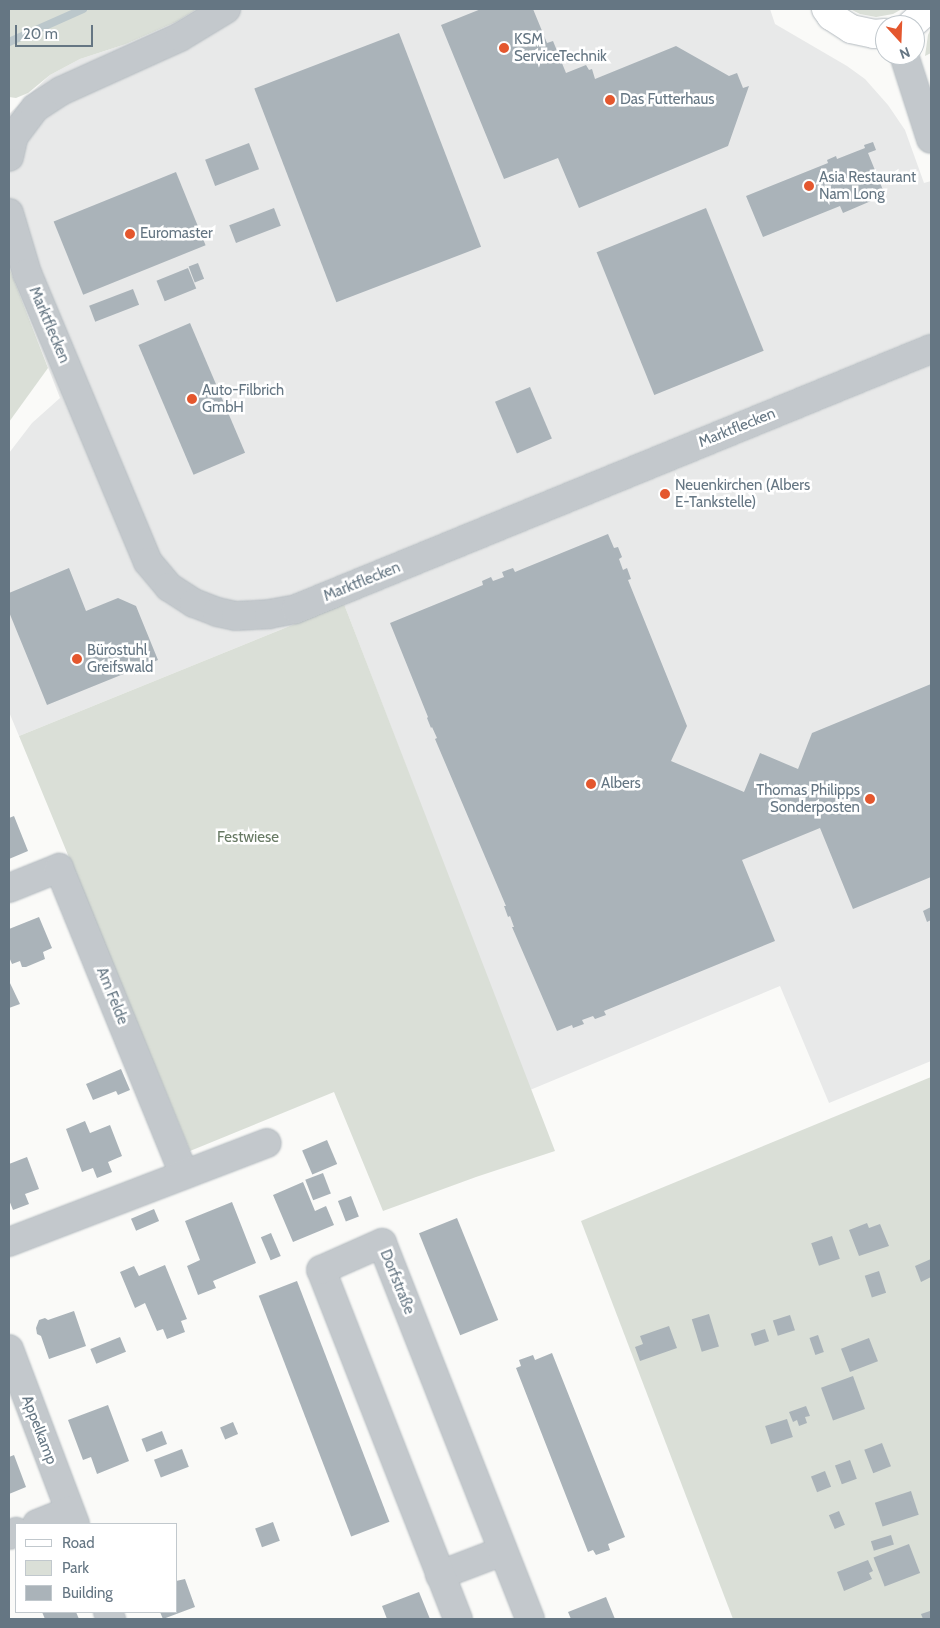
<!DOCTYPE html>
<html>
<head>
<meta charset="utf-8">
<style>
  body { margin:0 }
  #map { position:relative; width:940px; height:1628px; overflow:hidden; background:#fafaf8; font-family:Cabin,sans-serif }
  div>[style] { position:absolute }
  [style*='--x'] { left:calc(var(--x)*1px); top:calc(var(--y)*1px); width:calc(var(--w)*1px); rotate:calc(var(--a)*1deg) }
  .built>* { inset:0; background:#e8e9e9 }
  .green>* { inset:0; background:#dadfd7 }
  .stream>* { height:8px; margin:-4px; padding:0 4px; transform-origin:4px; border-radius:4px; background:#bbc7cb }
  .building>* { inset:0; background:#aab3b9; transform-origin:0 0 }
  .roads { filter:drop-shadow(0 0 1px #b3babf) drop-shadow(0 0 1px #b3babf) }
  .minor>* { height:28px; margin:-14px; padding:0 14px; transform-origin:14px; border-radius:14px; background:#c3c8cc }
  .secondary>* { height:28px; margin:-14px; padding:0 14px; transform-origin:14px; border-radius:14px; background:#fff }
  .dots>* { width:14px; height:14px; translate:-50% -50%; box-sizing:border-box; border:2px solid #fff; border-radius:50% }
  span { translate:-50% -50%; white-space:nowrap; text-align:center; line-height:1.15; -webkit-text-stroke:5px #fff; paint-order:stroke }
  .poi-label { font-size:15px; color:#657683 }
  .left { translate:0 -50%; text-align:left }
  .right { translate:-100% -50%; text-align:right }
  .street-label { font-size:15px; color:#657683 }
  .park-label { font-size:15px; color:#687a64 }
  .frame { position:absolute; inset:0; border:10px solid #657683; pointer-events:none }
  .legend { position:absolute; left:15px; top:1523px; width:162px; height:90px; box-sizing:border-box; background:#fff; border:1px solid #c1c8cd; margin:0; padding:6px 9px; list-style:none; font-size:15px; color:#657683 }
  .legend li { display:flex; align-items:center; gap:10px; height:25px }
  .legend b { width:25px; border:1px solid #c1c8cd }
  .north { position:absolute; left:875px; top:15px; width:50px; height:50px; box-sizing:border-box; background:#fff; border:1px solid #c1c8cd; border-radius:50%; rotate:160deg; font-size:14px; font-weight:700; line-height:20px; text-align:center; color:#657683 }
  .north::after { content:''; display:block; margin:auto; width:18px; height:22px; background:#e4572e; clip-path:polygon(50% 0,100% 100%,50% 72%,0 100%) }
  .scale { position:absolute; left:15px; top:25px; width:78px; height:22px; box-sizing:border-box; border:2px solid #657683; border-top:0; padding-left:6px; font-size:15px; line-height:18px; white-space:nowrap; color:#657683; -webkit-text-stroke:4px #fff; paint-order:stroke }
</style>
</head>
<body>
<div id="map">
  <div class="built">
    <i style="clip-path:polygon(197px 9px,770px 9px,775px 24px,847px 66px,865px 79px,888px 105px,905px 130px,924px 183px,931px 181px,931px 1061px,829px 1103px,780px 986px,530px 1090px,344px 604px,19px 736px,9px 712px,9px 453px,32px 423px,60px 398px,9px 267px,9px 114px,50px 75px,80px 59px,126px 44px,176px 22px)"></i>
  </div>
  <div class="green">
    <i style="clip-path:polygon(9px 9px,197px 9px,176px 22px,126px 44px,80px 59px,50px 75px,28px 93px,16px 98px,9px 97px)"></i>
    <i style="clip-path:polygon(850px 9px,902px 9px,893px 14px,876px 17px,860px 14px)"></i>
    <i style="clip-path:polygon(931px 28px,931px 53px,925px 56px,928px 35px)"></i>
    <i style="clip-path:polygon(9px 267px,48px 368px,9px 422px)"></i>
    <i style="clip-path:polygon(344px 604px,555px 1151px,476px 1177px,383px 1211px,334px 1092px,190px 1151px,19px 736px)"></i>
    <i style="clip-path:polygon(931px 1077px,931px 1619px,733px 1619px,581px 1221px)"></i>
  </div>
  <div class="stream">
    <i style="--x:9;--y:42;--w:81;--a:-24"></i>
  </div>
  <div class="building">
    <i style="clip-path:polygon(481px 9px,533px 9px,547px 43px,553px 41px,566px 73px,586px 65px,589px 70px,592px 69px,595px 79px,676px 46px,729px 76px,737px 73px,743px 88px,749px 86px,728px 146px,579px 208px,558px 158px,504px 179px,441px 25px)"></i>
    <i style="left:399px;top:33px;width:229px;height:155px;rotate:69deg"></i>
    <i style="clip-path:polygon(873px 142px,876px 150px,868px 153px,885px 195px,843px 213px,840px 206px,763px 237px,746px 196px,828px 163px,827px 160px,836px 156px,837px 159px,865px 148px,864px 145px)"></i>
    <i style="left:249px;top:143px;width:28px;height:47px;rotate:69deg"></i>
    <i style="left:176px;top:172px;width:79px;height:132px;rotate:68deg"></i>
    <i style="left:274px;top:208px;width:19px;height:48px;rotate:69deg"></i>
    <i style="left:706px;top:208px;width:154px;height:118px;rotate:68deg"></i>
    <i style="left:198px;top:263px;width:17px;height:10px;rotate:69deg"></i>
    <i style="left:188px;top:268px;width:22px;height:34px;rotate:68deg"></i>
    <i style="left:133px;top:289px;width:17px;height:47px;rotate:69deg"></i>
    <i style="left:190px;top:323px;width:141px;height:56px;rotate:67deg"></i>
    <i style="left:530px;top:387px;width:56px;height:38px;rotate:67deg"></i>
    <i style="left:667px;top:488px;width:10px;height:8px;rotate:66deg"></i>
    <i style="clip-path:polygon(608px 534px,614px 548px,618px 547px,622px 557px,619px 559px,623px 570px,627px 568px,631px 579px,628px 580px,687px 726px,671px 761px,744px 792px,760px 753px,798px 769px,812px 733px,931px 684px,931px 877px,853px 909px,820px 828px,742px 860px,775px 941px,604px 1011px,606px 1015px,595px 1019px,593px 1016px,582px 1020px,584px 1024px,573px 1028px,572px 1025px,557px 1031px,512px 927px,514px 927px,510px 916px,508px 917px,504px 906px,506px 906px,435px 739px,437px 738px,432px 727px,431px 728px,427px 718px,428px 717px,390px 623px,483px 585px,482px 581px,491px 577px,493px 581px,504px 577px,502px 572px,513px 568px,515px 572px)"></i>
    <i style="clip-path:polygon(69px 568px,86px 611px,118px 598px,136px 606px,158px 660px,47px 705px,9px 612px,9px 593px)"></i>
    <i style="clip-path:polygon(14px 816px,28px 851px,9px 859px,9px 818px)"></i>
    <i style="clip-path:polygon(931px 907px,931px 920px,927px 922px,923px 911px)"></i>
    <i style="clip-path:polygon(39px 917px,52px 948px,43px 952px,45px 959px,26px 967px,22px 967px,20px 961px,12px 964px,9px 957px,9px 929px)"></i>
    <i style="clip-path:polygon(9px 981px,20px 1004px,9px 1008px)"></i>
    <i style="clip-path:polygon(121px 1069px,130px 1090px,118px 1095px,116px 1091px,93px 1100px,86px 1084px)"></i>
    <i style="clip-path:polygon(85px 1121px,90px 1133px,110px 1125px,122px 1156px,108px 1162px,112px 1172px,97px 1178px,93px 1168px,82px 1172px,66px 1129px)"></i>
    <i style="left:327px;top:1140px;width:26px;height:27px;rotate:67deg"></i>
    <i style="clip-path:polygon(27px 1157px,39px 1189px,25px 1194px,29px 1204px,13px 1210px,9px 1200px,9px 1164px)"></i>
    <i style="left:323px;top:1173px;width:22px;height:19px;rotate:69deg"></i>
    <i style="clip-path:polygon(303px 1182px,315px 1211px,326px 1206px,334px 1225px,293px 1242px,273px 1195px)"></i>
    <i style="left:351px;top:1196px;width:22px;height:14px;rotate:69deg"></i>
    <i style="clip-path:polygon(232px 1202px,256px 1263px,213px 1281px,216px 1288px,198px 1295px,187px 1266px,200px 1260px,185px 1221px)"></i>
    <i style="left:154px;top:1209px;width:13px;height:25px;rotate:67deg"></i>
    <i style="left:457px;top:1218px;width:110px;height:41px;rotate:68deg"></i>
    <i style="clip-path:polygon(867px 1223px,869px 1228px,880px 1224px,889px 1246px,859px 1256px,849px 1230px)"></i>
    <i style="left:271px;top:1233px;width:25px;height:11px;rotate:67deg"></i>
    <i style="left:832px;top:1236px;width:24px;height:22px;rotate:71deg"></i>
    <i style="clip-path:polygon(931px 1259px,931px 1277px,921px 1282px,915px 1266px)"></i>
    <i style="clip-path:polygon(165px 1265px,187px 1319px,181px 1321px,185px 1332px,167px 1339px,163px 1329px,157px 1331px,145px 1303px,135px 1308px,120px 1272px,134px 1266px,139px 1276px)"></i>
    <i style="left:879px;top:1271px;width:23px;height:15px;rotate:72deg"></i>
    <i style="left:297px;top:1281px;width:258px;height:41px;rotate:69deg"></i>
    <i style="clip-path:polygon(74px 1311px,86px 1346px,49px 1359px,41px 1336px,37px 1334px,36px 1328px,39px 1320px,45px 1318px,48px 1320px)"></i>
    <i style="left:709px;top:1314px;width:34px;height:18px;rotate:73deg"></i>
    <i style="left:790px;top:1315px;width:16px;height:18px;rotate:72deg"></i>
    <i style="clip-path:polygon(669px 1326px,677px 1348px,640px 1361px,635px 1347px,643px 1344px,640px 1336px)"></i>
    <i style="left:765px;top:1329px;width:13px;height:15px;rotate:72deg"></i>
    <i style="left:818px;top:1335px;width:18px;height:9px;rotate:71deg"></i>
    <i style="left:120px;top:1337px;width:16px;height:32px;rotate:68deg"></i>
    <i style="left:869px;top:1338px;width:25px;height:30px;rotate:69deg"></i>
    <i style="clip-path:polygon(552px 1353px,625px 1537px,608px 1544px,610px 1550px,596px 1555px,593px 1550px,588px 1552px,516px 1368px,521px 1366px,519px 1360px,533px 1355px,535px 1360px)"></i>
    <i style="left:853px;top:1376px;width:35px;height:34px;rotate:70deg"></i>
    <i style="clip-path:polygon(108px 1405px,129px 1461px,97px 1474px,91px 1457px,83px 1460px,68px 1420px)"></i>
    <i style="clip-path:polygon(806px 1406px,810px 1416px,805px 1417px,807px 1423px,799px 1426px,797px 1420px,793px 1422px,789px 1412px)"></i>
    <i style="left:787px;top:1419px;width:19px;height:23px;rotate:72deg"></i>
    <i style="left:233px;top:1422px;width:13px;height:14px;rotate:67deg"></i>
    <i style="left:162px;top:1431px;width:14px;height:22px;rotate:69deg"></i>
    <i style="left:882px;top:1443px;width:25px;height:19px;rotate:69deg"></i>
    <i style="left:182px;top:1449px;width:19px;height:30px;rotate:69deg"></i>
    <i style="clip-path:polygon(14px 1455px,26px 1487px,9px 1494px,9px 1457px)"></i>
    <i style="left:850px;top:1460px;width:20px;height:16px;rotate:70deg"></i>
    <i style="left:825px;top:1471px;width:17px;height:15px;rotate:69deg"></i>
    <i style="left:911px;top:1491px;width:25px;height:38px;rotate:72deg"></i>
    <i style="left:839px;top:1511px;width:15px;height:11px;rotate:67deg"></i>
    <i style="left:273px;top:1522px;width:20px;height:19px;rotate:70deg"></i>
    <i style="left:891px;top:1535px;width:10px;height:21px;rotate:73deg"></i>
    <i style="left:909px;top:1544px;width:31px;height:38px;rotate:69deg"></i>
    <i style="clip-path:polygon(868px 1560px,873px 1571px,869px 1573px,872px 1579px,844px 1591px,837px 1572px)"></i>
    <i style="clip-path:polygon(185px 1579px,195px 1607px,163px 1619px,160px 1612px,176px 1612px,176px 1581px)"></i>
    <i style="clip-path:polygon(419px 1592px,430px 1619px,387px 1619px,382px 1606px)"></i>
    <i style="clip-path:polygon(606px 1597px,615px 1619px,571px 1619px,568px 1612px)"></i>
    <i style="clip-path:polygon(930px 1611px,931px 1619px,923px 1619px,921px 1614px)"></i>
    <i style="clip-path:polygon(42px 1612px,76px 1612px,79px 1619px,45px 1619px)"></i>
  </div>
  <div class="roads">
    <div class="minor">
      <i style="--x:904;--y:55;--w:88;--a:72.2"></i>
      <i style="--x:9;--y:157;--w:22;--a:-77"></i>
      <i style="--x:14;--y:136;--w:35;--a:-53"></i>
      <i style="--x:35;--y:108;--w:31;--a:-33"></i>
      <i style="--x:61;--y:91;--w:131;--a:-24.4"></i>
      <i style="--x:180;--y:37;--w:54;--a:-31.3"></i>
      <i style="--x:9;--y:213;--w:63;--a:73.3"></i>
      <i style="--x:27;--y:273;--w:313;--a:67.3"></i>
      <i style="--x:148;--y:562;--w:33;--a:50"></i>
      <i style="--x:169;--y:587;--w:30;--a:33"></i>
      <i style="--x:194;--y:603;--w:25;--a:21"></i>
      <i style="--x:217;--y:612;--w:19;--a:12"></i>
      <i style="--x:236;--y:616;--w:33;--a:-3"></i>
      <i style="--x:269;--y:614;--w:27;--a:-10"></i>
      <i style="--x:296;--y:609;--w:686;--a:-22.27"></i>
      <i style="--x:9;--y:888;--w:54;--a:-21.8"></i>
      <i style="--x:59;--y:868;--w:331;--a:67.8"></i>
      <i style="--x:9;--y:1242;--w:276;--a:-21"></i>
      <i style="--x:9;--y:1349;--w:187;--a:69.3"></i>
      <i style="--x:37;--y:1524;--w:35;--a:-22"></i>
      <i style="--x:9;--y:1535;--w:8;--a:-23"></i>
      <i style="--x:440;--y:1575;--w:67;--a:-20.9"></i>
      <i style="--x:108;--y:1612;--w:8;--a:67"></i>
      <i style="--x:458;--y:1619;--w:375;--a:-111.4"></i>
      <i style="--x:321;--y:1270;--w:67;--a:-23.9"></i>
      <i style="--x:382;--y:1243;--w:404;--a:68.5"></i>
    </div>
    <div class="secondary">
      <i style="--x:826;--y:9;--w:9;--a:54"></i>
      <i style="--x:831;--y:16;--w:24;--a:33"></i>
      <i style="--x:851;--y:29;--w:24;--a:12"></i>
      <i style="--x:874;--y:34;--w:11;--a:-5"></i>
      <i style="--x:911;--y:25;--w:24;--a:-42"></i>
    </div>
  </div>
  <div class="dots">
    <i style="left:504px;top:48px;background:#e4572e"></i>
    <i style="left:610px;top:100px;background:#e4572e"></i>
    <i style="left:809px;top:186px;background:#e4572e"></i>
    <i style="left:130px;top:234px;background:#e4572e"></i>
    <i style="left:192px;top:399px;background:#e4572e"></i>
    <i style="left:665px;top:494px;background:#e4572e"></i>
    <i style="left:77px;top:659px;background:#e4572e"></i>
    <i style="left:591px;top:784px;background:#e4572e"></i>
    <i style="left:870px;top:799px;background:#e4572e"></i>
  </div>
  <div class="poi-label">
    <span class="left" style="left:514px;top:48px">KSM<br>ServiceTechnik</span>
    <span class="left" style="left:620px;top:100px">Das Futterhaus</span>
    <span class="left" style="left:819px;top:186px">Asia Restaurant<br>Nam Long</span>
    <span class="left" style="left:140px;top:234px">Euromaster</span>
    <span class="left" style="left:202px;top:399px">Auto-Filbrich<br>GmbH</span>
    <span class="left" style="left:675px;top:494px">Neuenkirchen (Albers<br>E-Tankstelle)</span>
    <span class="left" style="left:87px;top:659px">Bürostuhl<br>Greifswald</span>
    <span class="left" style="left:601px;top:784px">Albers</span>
    <span class="right" style="left:860px;top:799px">Thomas Philipps<br>Sonderposten</span>
  </div>
  <div class="street-label">
    <span style="left:49px;top:325px;rotate:67deg">Marktflecken</span>
    <span style="left:737px;top:428px;rotate:-22deg">Marktflecken</span>
    <span style="left:362px;top:582px;rotate:-22deg">Marktflecken</span>
    <span style="left:112px;top:996px;rotate:68deg">Am Felde</span>
    <span style="left:397px;top:1282px;rotate:68deg">Dorfstraße</span>
    <span style="left:39px;top:1430px;rotate:69deg">Appelkamp</span>
  </div>
  <div class="park-label">
    <span style="left:248px;top:838px">Festwiese</span>
  </div>
  <div class="frame"></div>
  <ul class="legend">
  <li><b style="height:6px;background:#fff"></b>Road</li>
  <li><b style="height:14px;background:#dadfd7"></b>Park</li>
  <li><b style="height:14px;background:#aab3b9"></b>Building</li>
  </ul>
  <div class="north">N</div>
  <div class="scale">20 m</div>
</div>
</body>
</html>
